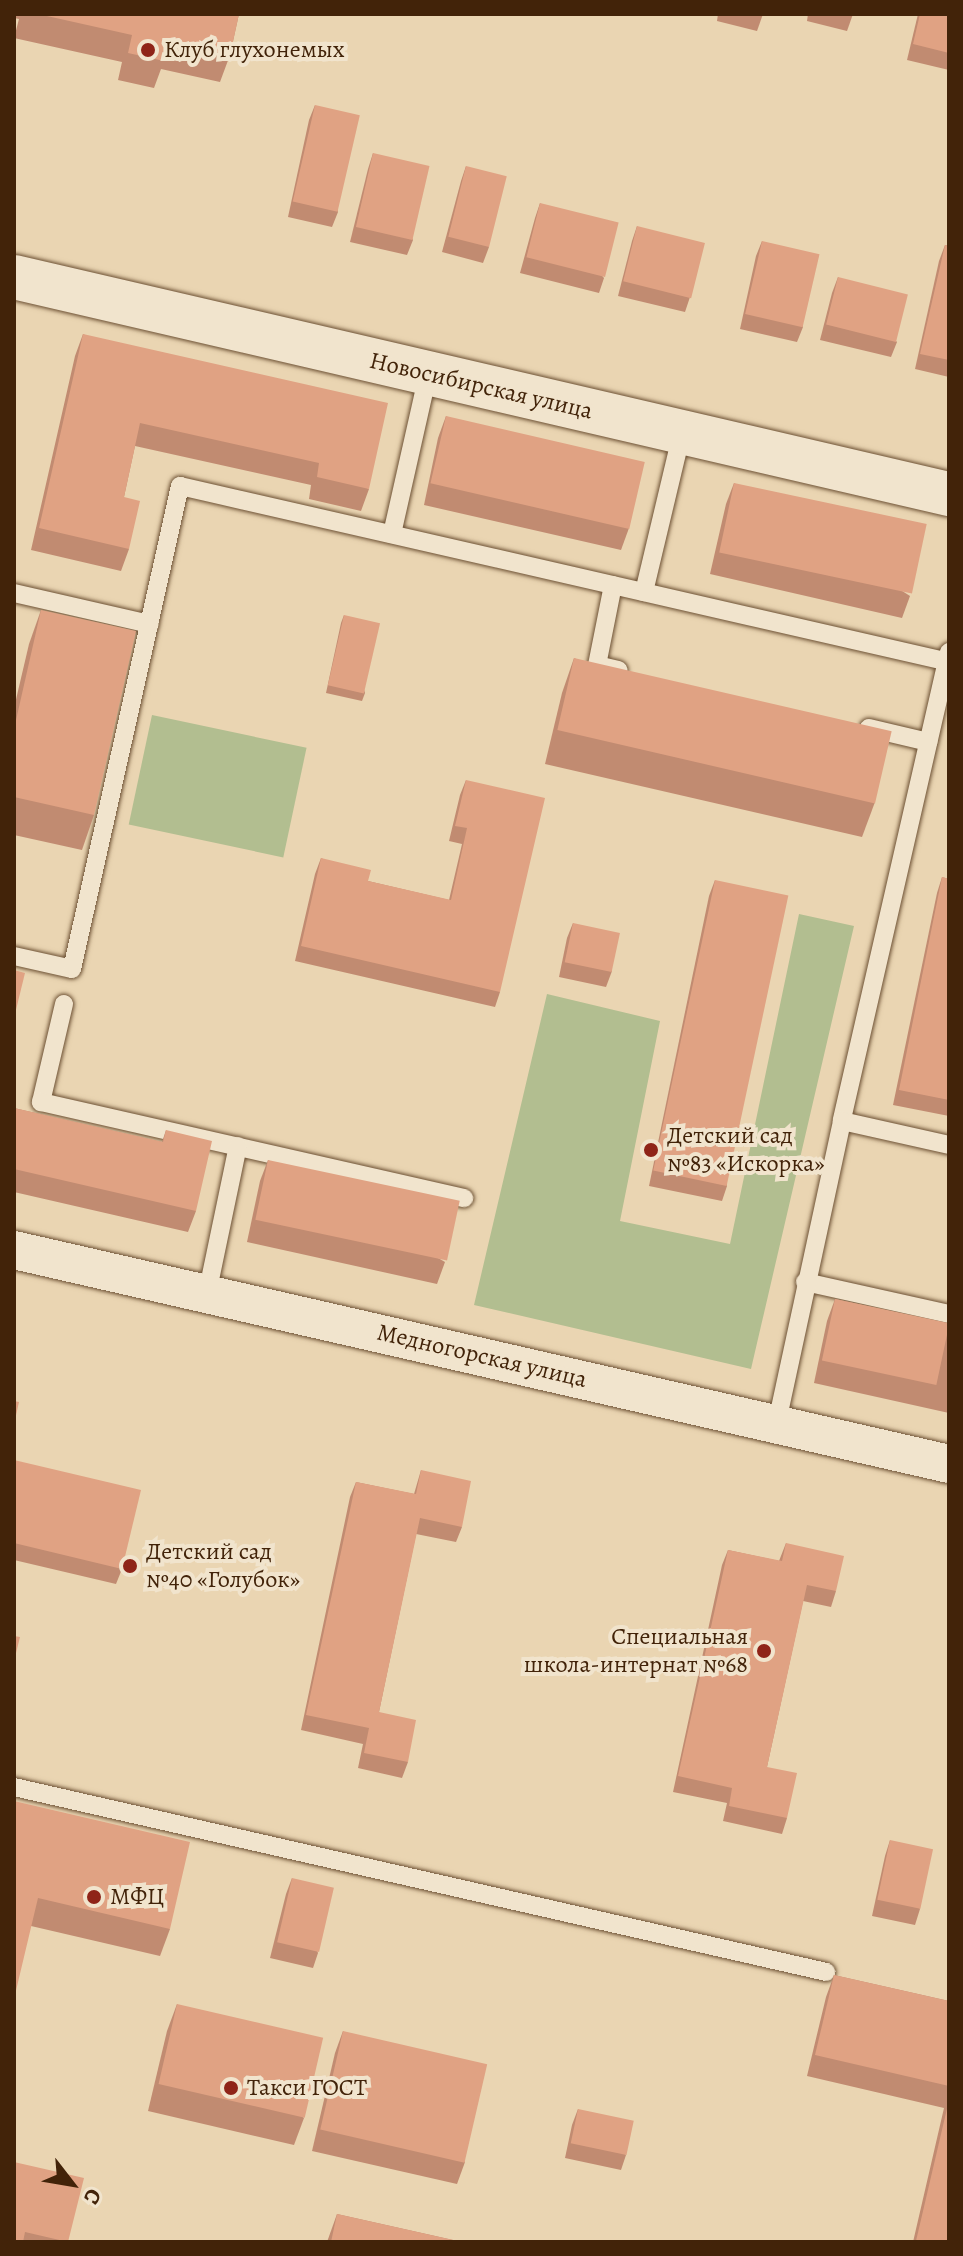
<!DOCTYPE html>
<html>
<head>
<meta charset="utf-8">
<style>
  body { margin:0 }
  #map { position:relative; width:963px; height:2256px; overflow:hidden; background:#ead5b2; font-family:Alegreya,serif }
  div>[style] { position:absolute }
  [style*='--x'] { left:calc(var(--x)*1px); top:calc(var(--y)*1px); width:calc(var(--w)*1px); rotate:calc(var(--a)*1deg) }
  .green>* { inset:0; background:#b2be90; transform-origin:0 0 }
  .roads { filter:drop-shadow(0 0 2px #6c5033) drop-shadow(0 0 2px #6c5033) }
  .lane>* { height:18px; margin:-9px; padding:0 9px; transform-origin:9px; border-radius:9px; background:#f1e4cd }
  .street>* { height:38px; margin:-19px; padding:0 19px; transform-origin:19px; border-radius:19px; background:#f1e4cd }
  .secondary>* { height:44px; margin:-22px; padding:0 22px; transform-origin:22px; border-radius:22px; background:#f1e4cd }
  .wall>* { inset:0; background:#c18b71 }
  .building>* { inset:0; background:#e0a283; transform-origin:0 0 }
  .dots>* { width:22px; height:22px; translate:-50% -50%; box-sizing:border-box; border:4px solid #f1e4cd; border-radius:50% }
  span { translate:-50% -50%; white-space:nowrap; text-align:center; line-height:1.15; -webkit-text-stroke:8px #f1e4cd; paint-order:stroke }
  .poi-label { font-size:24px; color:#422309 }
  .left { translate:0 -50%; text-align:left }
  .right { translate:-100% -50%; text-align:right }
  .street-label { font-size:24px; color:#422309 }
  .frame { position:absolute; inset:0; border:16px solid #422309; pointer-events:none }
  .north { position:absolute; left:32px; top:2144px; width:80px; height:80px; -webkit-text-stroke:6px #f1e4cd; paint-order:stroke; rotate:121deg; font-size:22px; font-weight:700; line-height:32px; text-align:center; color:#422309 }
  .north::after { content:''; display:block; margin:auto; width:28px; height:36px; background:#422309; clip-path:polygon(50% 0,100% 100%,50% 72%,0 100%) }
</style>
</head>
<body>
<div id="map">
  <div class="green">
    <i style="left:152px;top:715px;width:158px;height:112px;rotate:12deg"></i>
    <i style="clip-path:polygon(799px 914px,854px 926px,751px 1369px,474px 1305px,547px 994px,660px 1021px,620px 1221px,730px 1244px)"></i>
  </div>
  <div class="roads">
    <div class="lane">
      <i style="--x:392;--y:534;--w:164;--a:-77.3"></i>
      <i style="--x:613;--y:585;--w:82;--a:101.3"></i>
      <i style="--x:597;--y:665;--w:22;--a:13"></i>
      <i style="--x:644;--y:592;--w:164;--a:-76.6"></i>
      <i style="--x:14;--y:593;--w:139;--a:12.9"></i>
      <i style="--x:949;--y:652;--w:481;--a:102.9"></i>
      <i style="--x:842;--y:1121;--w:110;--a:12.6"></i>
      <i style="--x:869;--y:728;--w:61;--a:13.3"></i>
      <i style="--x:14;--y:956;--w:59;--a:12.6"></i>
      <i style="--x:72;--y:969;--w:495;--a:-77.4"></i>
      <i style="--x:180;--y:486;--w:789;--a:12.89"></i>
      <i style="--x:64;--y:1004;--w:101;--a:103.2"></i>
      <i style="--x:41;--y:1102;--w:434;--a:12.8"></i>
      <i style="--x:805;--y:1282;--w:148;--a:12.5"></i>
      <i style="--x:207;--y:1294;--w:151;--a:-78.2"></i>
      <i style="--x:777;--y:1422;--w:308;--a:-77.8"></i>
      <i style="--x:14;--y:1787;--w:833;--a:12.83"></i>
    </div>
    <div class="street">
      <i style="--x:14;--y:1250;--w:959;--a:12.89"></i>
    </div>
    <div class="secondary">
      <i style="--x:14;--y:277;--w:960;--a:13.07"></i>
    </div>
  </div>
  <div class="wall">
    <i style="clip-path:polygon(14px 14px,239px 14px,230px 55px,220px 82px,161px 69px,154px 88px,118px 80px,122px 62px,14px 38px,19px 19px,14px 18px)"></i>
    <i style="clip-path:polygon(718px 14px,763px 14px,757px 31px,717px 21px)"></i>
    <i style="clip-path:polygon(808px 14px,853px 14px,847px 31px,807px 21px)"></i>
    <i style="clip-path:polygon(918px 14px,949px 14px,949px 70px,907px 60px)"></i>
    <i style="clip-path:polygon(315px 105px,338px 212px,332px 227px,288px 217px,309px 120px)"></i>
    <i style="clip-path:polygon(373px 153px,413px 240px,407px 255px,350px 242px,368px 169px)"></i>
    <i style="clip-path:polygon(466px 166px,489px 247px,483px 263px,442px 252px,461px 181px)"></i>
    <i style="clip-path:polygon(540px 203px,604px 278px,599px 293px,520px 273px,535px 218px)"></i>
    <i style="clip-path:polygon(637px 226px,690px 297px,685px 312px,618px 296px,632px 241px)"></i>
    <i style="clip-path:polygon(762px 241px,803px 327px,797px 342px,740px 329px,756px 256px)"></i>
    <i style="clip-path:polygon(945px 245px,949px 246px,949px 377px,915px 369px,939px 261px)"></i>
    <i style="clip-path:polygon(838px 277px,897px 342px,891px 357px,820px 340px,832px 293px)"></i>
    <i style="clip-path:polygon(83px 334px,369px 489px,361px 511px,309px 499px,311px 485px,135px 446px,124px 497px,129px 549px,121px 571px,31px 550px,75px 356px)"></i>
    <i style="clip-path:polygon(446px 416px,629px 528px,621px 550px,424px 505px,438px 438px)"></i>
    <i style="clip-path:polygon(734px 483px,910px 596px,902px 618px,710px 574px,726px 504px)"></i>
    <i style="clip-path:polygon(41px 610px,94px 815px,82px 850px,14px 835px,14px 708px,29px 644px)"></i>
    <i style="clip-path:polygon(344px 615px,365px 693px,362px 701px,326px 693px,341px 623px)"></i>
    <i style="clip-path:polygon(574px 658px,875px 802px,862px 837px,545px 764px,562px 693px)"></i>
    <i style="clip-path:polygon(466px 780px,500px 992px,495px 1007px,295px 961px,315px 874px,321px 858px,368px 881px,449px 900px,462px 844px,449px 841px,460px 795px)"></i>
    <i style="clip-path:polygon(942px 877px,949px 879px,949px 1116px,893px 1105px,937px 893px)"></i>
    <i style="clip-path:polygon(715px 880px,727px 1186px,722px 1201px,649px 1186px,709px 896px)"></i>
    <i style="clip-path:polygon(573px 923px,612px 971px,606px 987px,559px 977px,567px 938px)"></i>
    <i style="clip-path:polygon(14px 1108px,162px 1142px,166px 1130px,196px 1211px,188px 1232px,14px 1192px)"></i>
    <i style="clip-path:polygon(268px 1160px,445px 1262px,437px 1284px,247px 1242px,260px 1181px)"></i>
    <i style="clip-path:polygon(835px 1299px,949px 1324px,949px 1413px,814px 1383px,827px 1321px)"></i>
    <i style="clip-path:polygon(14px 1460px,122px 1569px,116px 1584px,14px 1560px)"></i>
    <i style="clip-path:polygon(421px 1470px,462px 1527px,456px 1542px,416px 1534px,379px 1712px,408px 1762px,402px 1778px,358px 1768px,363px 1744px,301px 1730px,350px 1497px,356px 1482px,414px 1494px)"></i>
    <i style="clip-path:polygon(786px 1543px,836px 1591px,831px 1607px,803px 1601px,767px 1767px,787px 1818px,782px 1834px,723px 1821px,727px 1803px,673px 1792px,722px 1565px,728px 1550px,779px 1561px)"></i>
    <i style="clip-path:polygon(14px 1801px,170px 1929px,160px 1956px,31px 1926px)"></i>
    <i style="clip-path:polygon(890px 1840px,920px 1909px,915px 1925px,872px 1916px,885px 1856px)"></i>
    <i style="clip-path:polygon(292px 1878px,318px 1953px,313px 1968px,270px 1958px,286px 1894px)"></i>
    <i style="clip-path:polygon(834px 1975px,949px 2001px,949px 2242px,913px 2242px,944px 2108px,807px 2076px,826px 1997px)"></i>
    <i style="clip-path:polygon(177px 2004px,304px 2118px,294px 2145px,148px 2111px,167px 2031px)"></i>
    <i style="clip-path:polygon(343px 2031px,465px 2162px,457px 2184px,312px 2151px,335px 2053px)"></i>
    <i style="clip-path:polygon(578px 2109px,626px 2155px,621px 2170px,565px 2158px,572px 2125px)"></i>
    <i style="clip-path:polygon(14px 2162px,68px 2242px,14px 2242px)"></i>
    <i style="clip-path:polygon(337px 2214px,462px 2242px,327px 2242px)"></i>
  </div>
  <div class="building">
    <i style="clip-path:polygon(38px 14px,239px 14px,230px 55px,169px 41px,164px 61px,128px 53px,132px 35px)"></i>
    <i style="clip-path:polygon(920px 14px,949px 14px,949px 53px,913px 44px)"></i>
    <i style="left:315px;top:105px;width:46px;height:99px;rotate:13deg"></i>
    <i style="left:373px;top:153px;width:58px;height:76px;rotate:13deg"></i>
    <i style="left:466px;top:166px;width:42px;height:73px;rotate:14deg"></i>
    <i style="left:540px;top:203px;width:81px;height:56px;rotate:14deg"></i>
    <i style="left:637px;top:226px;width:70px;height:57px;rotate:14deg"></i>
    <i style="left:762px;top:241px;width:59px;height:75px;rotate:13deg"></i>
    <i style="clip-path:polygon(945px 245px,949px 246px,949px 360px,920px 354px)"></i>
    <i style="left:838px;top:277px;width:72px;height:49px;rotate:14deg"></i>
    <i style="clip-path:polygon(83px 334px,388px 403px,369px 489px,317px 477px,319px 463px,140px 423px,124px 497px,140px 501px,129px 549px,39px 528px)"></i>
    <i style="left:446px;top:416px;width:204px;height:69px;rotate:13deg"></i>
    <i style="left:734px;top:483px;width:197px;height:71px;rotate:12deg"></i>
    <i style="clip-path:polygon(41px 610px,136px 631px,94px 815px,14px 797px,14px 729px)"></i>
    <i style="left:344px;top:615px;width:37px;height:72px;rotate:13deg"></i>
    <i style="left:574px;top:658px;width:326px;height:74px;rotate:13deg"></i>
    <i style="clip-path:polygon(466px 780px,545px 798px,500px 992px,301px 946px,321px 858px,371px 870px,368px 881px,451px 900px,467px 828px,455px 826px)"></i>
    <i style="clip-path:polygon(942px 877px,949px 879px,949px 1100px,899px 1090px)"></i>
    <i style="left:715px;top:880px;width:75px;height:297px;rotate:12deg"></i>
    <i style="left:573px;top:923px;width:48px;height:40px;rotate:12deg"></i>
    <i style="clip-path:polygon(14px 970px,25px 973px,14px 1018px)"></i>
    <i style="clip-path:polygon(14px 1108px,163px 1142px,166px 1130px,212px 1141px,196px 1211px,14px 1169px)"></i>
    <i style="left:268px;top:1160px;width:196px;height:61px;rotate:12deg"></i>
    <i style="left:835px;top:1299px;width:117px;height:63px;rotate:12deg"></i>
    <i style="clip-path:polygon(14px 1401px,19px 1402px,14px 1424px)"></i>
    <i style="clip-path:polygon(14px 1460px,141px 1490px,122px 1569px,14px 1543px)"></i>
    <i style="clip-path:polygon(421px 1470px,471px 1481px,462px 1527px,420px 1518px,379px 1712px,416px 1720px,408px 1762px,364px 1753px,369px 1728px,306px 1715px,356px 1482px,416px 1494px)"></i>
    <i style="clip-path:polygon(786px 1543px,844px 1556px,836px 1591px,807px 1585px,767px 1767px,797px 1773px,787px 1818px,729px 1806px,732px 1788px,678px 1776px,728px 1550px,782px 1561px)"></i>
    <i style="clip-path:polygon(14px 1636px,20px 1637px,14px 1661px)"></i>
    <i style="clip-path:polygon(14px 1801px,190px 1842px,170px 1929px,38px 1898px,14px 1999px)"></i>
    <i style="left:890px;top:1840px;width:44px;height:61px;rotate:12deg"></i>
    <i style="left:292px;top:1878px;width:43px;height:66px;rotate:13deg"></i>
    <i style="clip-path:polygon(834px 1975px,949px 2001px,949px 2086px,815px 2055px)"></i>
    <i style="left:177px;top:2004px;width:150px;height:82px;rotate:13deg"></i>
    <i style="left:343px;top:2031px;width:148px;height:101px;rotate:13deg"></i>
    <i style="clip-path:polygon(949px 2100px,949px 2242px,920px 2242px,916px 2241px)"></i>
    <i style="left:578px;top:2109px;width:57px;height:35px;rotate:12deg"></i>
    <i style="clip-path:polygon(14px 2162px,84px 2178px,68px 2242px,25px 2232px,23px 2242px,14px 2242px)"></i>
    <i style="clip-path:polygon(337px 2214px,462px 2242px,331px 2242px)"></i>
  </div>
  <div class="dots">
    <i style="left:148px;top:50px;background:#8f2418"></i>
    <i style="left:651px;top:1150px;background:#8f2418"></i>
    <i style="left:130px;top:1566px;background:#8f2418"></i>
    <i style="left:764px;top:1651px;background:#8f2418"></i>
    <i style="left:94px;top:1897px;background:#8f2418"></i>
    <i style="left:231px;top:2088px;background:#8f2418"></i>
  </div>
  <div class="poi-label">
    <span class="left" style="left:164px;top:50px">Клуб глухонемых</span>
    <span class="left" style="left:667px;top:1150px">Детский сад<br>№83 «Искорка»</span>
    <span class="left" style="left:146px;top:1566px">Детский сад<br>№40 «Голубок»</span>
    <span class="right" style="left:748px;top:1651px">Специальная<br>школа-интернат №68</span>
    <span class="left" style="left:110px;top:1897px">МФЦ</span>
    <span class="left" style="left:247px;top:2088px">Такси ГОСТ</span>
  </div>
  <div class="street-label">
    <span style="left:481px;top:386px;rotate:13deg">Новосибирская улица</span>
    <span style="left:482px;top:1356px;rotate:13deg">Медногорская улица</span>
  </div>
  <div class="frame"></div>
  <div class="north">С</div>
</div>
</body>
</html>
